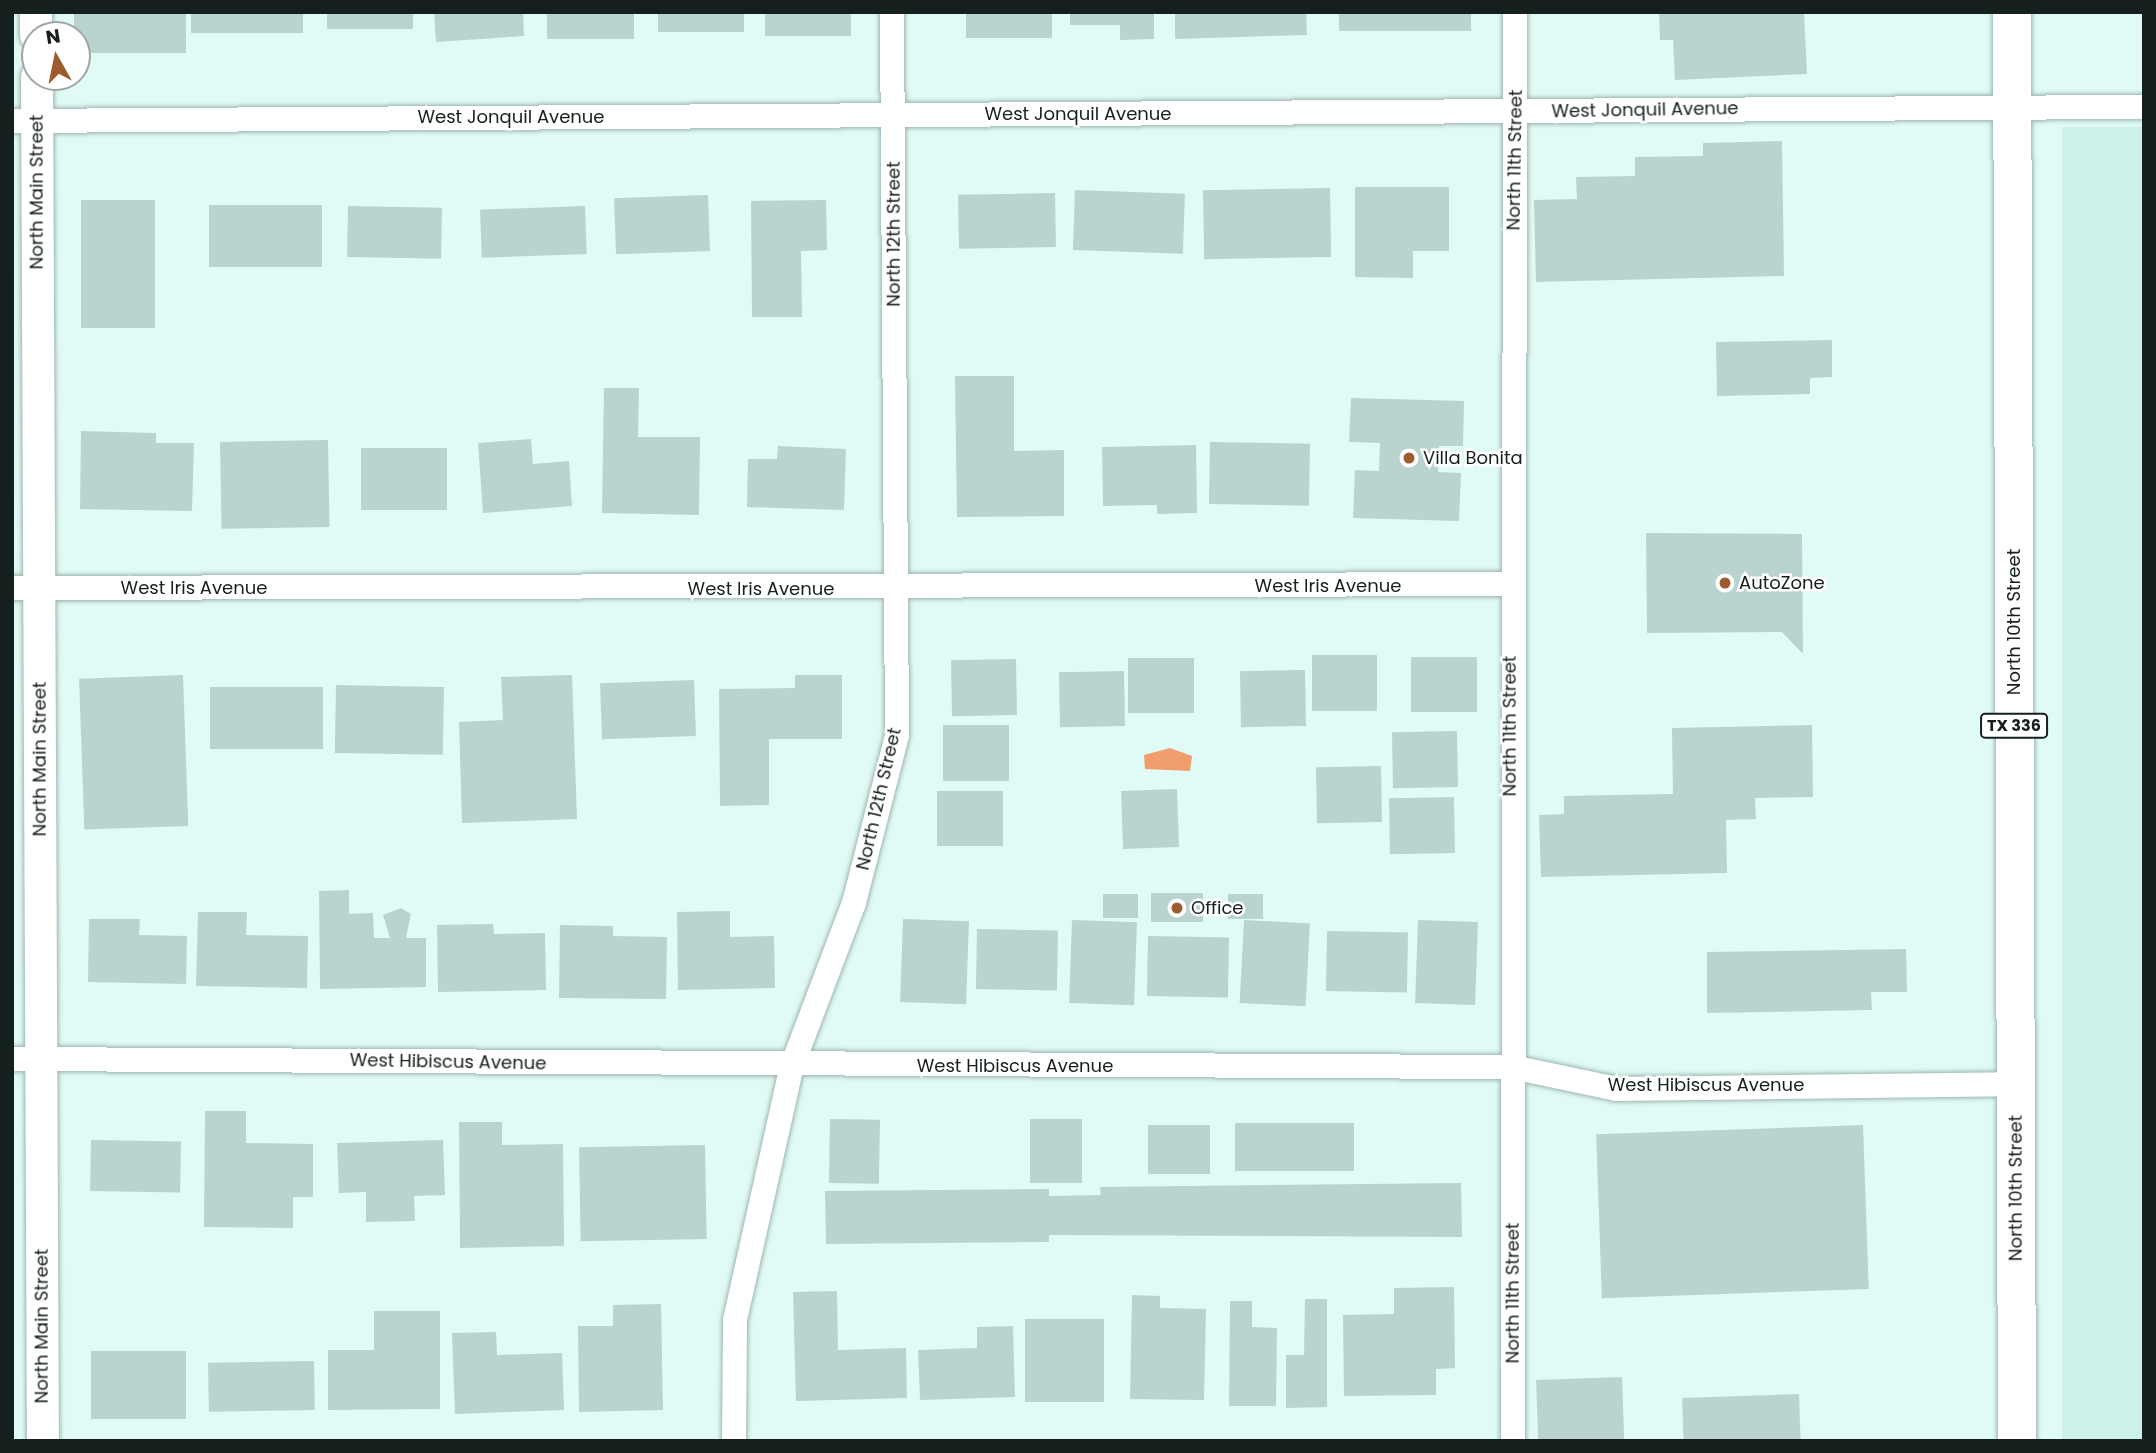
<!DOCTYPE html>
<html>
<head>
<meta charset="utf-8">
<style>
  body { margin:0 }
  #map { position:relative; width:2156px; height:1453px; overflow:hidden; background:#e0faf6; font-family:Poppins,sans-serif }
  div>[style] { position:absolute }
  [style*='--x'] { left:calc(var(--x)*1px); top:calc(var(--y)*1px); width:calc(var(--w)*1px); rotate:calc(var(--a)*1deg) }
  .built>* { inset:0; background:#ccf0ea; transform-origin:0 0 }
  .water>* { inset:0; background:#f09e6e }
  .building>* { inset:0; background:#b9d3ce; transform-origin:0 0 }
  .roads { filter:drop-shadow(0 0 2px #9db6b2) drop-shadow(0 0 2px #9db6b2) }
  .minor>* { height:24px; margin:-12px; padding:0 12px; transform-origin:12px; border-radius:12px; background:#fff }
  .tertiary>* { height:32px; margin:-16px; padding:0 16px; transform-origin:16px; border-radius:16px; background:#fff }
  .primary>* { height:38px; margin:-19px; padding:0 19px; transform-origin:19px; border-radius:19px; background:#fff }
  .dots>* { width:19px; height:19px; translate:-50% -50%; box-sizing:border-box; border:4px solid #fff; border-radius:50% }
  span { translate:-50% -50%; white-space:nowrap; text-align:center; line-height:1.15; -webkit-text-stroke:5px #fff; paint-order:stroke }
  .shield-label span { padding:2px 5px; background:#fff; border:2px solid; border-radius:5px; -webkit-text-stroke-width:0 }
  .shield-label { font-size:16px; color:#151f1d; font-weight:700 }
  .street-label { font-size:18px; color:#151f1d }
  .poi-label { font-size:18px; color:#151f1d }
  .left { translate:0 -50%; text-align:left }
  .frame { position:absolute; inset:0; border:14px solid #151f1d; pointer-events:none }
  .north { position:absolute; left:21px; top:21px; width:70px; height:70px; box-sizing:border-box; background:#fff; border:2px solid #a1a5a5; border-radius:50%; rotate:351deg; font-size:19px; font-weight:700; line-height:28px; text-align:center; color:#151f1d }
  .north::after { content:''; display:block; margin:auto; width:24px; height:32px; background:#9f5a2e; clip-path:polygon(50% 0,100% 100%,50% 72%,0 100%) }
</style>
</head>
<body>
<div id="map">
  <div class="built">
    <i style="left:2062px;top:127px;width:82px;height:1314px"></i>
  </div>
  <div class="water">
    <i style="clip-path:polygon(1170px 748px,1192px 756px,1190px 771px,1145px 769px,1144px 755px)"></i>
  </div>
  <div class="building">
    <i style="left:74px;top:12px;width:112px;height:41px"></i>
    <i style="left:191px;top:12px;width:112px;height:21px"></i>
    <i style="left:327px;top:12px;width:86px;height:17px"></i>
    <i style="clip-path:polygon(434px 12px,523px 12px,524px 36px,436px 42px)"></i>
    <i style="left:547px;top:12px;width:87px;height:27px"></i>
    <i style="left:658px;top:12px;width:86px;height:20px"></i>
    <i style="left:765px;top:12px;width:86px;height:24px"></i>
    <i style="left:966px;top:12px;width:86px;height:26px"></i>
    <i style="clip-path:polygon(1070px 12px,1154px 12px,1154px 39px,1120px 40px,1120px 25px,1070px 25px)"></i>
    <i style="clip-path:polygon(1175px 12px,1306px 12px,1307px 35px,1175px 39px)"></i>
    <i style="left:1339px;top:12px;width:132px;height:19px"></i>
    <i style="clip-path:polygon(1659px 12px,1804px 12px,1807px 74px,1675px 80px,1673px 40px,1660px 40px)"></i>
    <i style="clip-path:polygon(1782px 141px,1784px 276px,1536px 282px,1534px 200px,1577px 199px,1576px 177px,1635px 176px,1635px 157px,1703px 156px,1703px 143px)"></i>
    <i style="clip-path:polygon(1355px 187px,1449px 187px,1449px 251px,1413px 251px,1413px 278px,1355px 277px)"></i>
    <i style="left:1330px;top:188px;width:69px;height:127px;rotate:89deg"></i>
    <i style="left:1075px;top:190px;width:110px;height:60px;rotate:2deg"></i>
    <i style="left:1055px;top:193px;width:54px;height:97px;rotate:89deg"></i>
    <i style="left:708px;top:195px;width:56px;height:94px;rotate:88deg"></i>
    <i style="left:81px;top:200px;width:74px;height:128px"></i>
    <i style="clip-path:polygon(826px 200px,827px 250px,801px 251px,802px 317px,752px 317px,751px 201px)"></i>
    <i style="left:209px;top:205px;width:113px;height:62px"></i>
    <i style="left:348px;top:206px;width:94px;height:51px;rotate:1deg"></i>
    <i style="left:585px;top:206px;width:48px;height:105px;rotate:88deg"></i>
    <i style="clip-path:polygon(1832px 340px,1832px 377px,1810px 378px,1810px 394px,1717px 396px,1716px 342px)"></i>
    <i style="clip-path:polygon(955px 376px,1014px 376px,1014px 451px,1064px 450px,1064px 516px,957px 517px)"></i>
    <i style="clip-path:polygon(604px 388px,639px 388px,638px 437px,700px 437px,699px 515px,602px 513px)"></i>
    <i style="clip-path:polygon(1351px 398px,1464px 401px,1463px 446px,1439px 446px,1438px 472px,1461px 473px,1459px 521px,1353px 518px,1355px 470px,1379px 471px,1380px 443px,1349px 442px)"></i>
    <i style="clip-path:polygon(81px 431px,156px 433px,156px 443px,194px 443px,192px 511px,80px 509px)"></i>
    <i style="clip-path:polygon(531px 439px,533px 464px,569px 461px,572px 506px,483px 513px,478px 443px)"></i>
    <i style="left:328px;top:440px;width:87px;height:108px;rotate:89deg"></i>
    <i style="left:1210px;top:442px;width:100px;height:62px;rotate:1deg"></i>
    <i style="clip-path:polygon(1196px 445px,1197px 513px,1157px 514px,1157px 505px,1103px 506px,1102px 447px)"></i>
    <i style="clip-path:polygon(778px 446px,846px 449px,844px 510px,747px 507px,748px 459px,777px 459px)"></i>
    <i style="left:447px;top:448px;width:62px;height:86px;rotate:90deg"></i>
    <i style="clip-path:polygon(1646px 533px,1802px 534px,1803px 654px,1782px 632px,1647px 633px)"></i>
    <i style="left:1312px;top:655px;width:65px;height:56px"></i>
    <i style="left:1477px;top:657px;width:55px;height:66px;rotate:90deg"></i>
    <i style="left:1194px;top:658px;width:55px;height:66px;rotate:90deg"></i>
    <i style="left:1016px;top:659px;width:56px;height:65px;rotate:89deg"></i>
    <i style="left:1305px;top:670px;width:56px;height:65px;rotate:89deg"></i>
    <i style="left:1124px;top:671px;width:55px;height:65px;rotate:89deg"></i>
    <i style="left:183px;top:675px;width:151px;height:104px;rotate:88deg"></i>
    <i style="clip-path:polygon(572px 675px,577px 819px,462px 823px,459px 722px,503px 720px,501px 677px)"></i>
    <i style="clip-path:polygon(795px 675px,842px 675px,842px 739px,769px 739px,769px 805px,720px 806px,719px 689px,795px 688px)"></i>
    <i style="left:694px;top:680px;width:56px;height:94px;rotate:88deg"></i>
    <i style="left:336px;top:685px;width:108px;height:68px;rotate:1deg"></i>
    <i style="left:210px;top:687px;width:113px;height:62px"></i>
    <i style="left:1009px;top:725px;width:56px;height:66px;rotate:90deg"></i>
    <i style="clip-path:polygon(1812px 725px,1813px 797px,1755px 798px,1756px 819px,1726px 820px,1727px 873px,1541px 877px,1539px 815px,1564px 814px,1564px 796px,1673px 794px,1672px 728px)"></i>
    <i style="left:1457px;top:731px;width:56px;height:65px;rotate:89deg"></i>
    <i style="left:1381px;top:766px;width:56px;height:65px;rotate:89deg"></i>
    <i style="left:1177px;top:789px;width:58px;height:56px;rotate:88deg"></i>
    <i style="left:1003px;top:791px;width:55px;height:66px;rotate:90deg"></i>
    <i style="left:1454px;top:797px;width:56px;height:65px;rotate:89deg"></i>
    <i style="clip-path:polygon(349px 890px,349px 914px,373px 913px,374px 938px,390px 938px,383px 915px,401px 908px,411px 914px,406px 938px,426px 938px,426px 987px,320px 989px,319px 891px)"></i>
    <i style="left:1203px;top:893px;width:29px;height:52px;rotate:90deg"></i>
    <i style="left:1103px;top:894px;width:35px;height:24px"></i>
    <i style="left:1228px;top:894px;width:35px;height:25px"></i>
    <i style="clip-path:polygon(730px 911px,730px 937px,774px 936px,775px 988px,678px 990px,677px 912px)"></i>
    <i style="clip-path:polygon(198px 912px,247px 912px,246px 935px,308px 936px,307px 988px,196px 986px)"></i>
    <i style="clip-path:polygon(89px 919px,140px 919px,139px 935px,187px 936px,186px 984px,88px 982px)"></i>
    <i style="left:903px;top:919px;width:66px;height:83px;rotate:2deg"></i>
    <i style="left:1072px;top:920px;width:65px;height:83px;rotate:2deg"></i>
    <i style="left:1244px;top:920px;width:66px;height:83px;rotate:3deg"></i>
    <i style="left:1418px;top:920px;width:60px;height:83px;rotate:2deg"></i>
    <i style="clip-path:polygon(493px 924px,494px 934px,545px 933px,546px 990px,438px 992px,437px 925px)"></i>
    <i style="clip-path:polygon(560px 925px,613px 926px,613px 936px,667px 937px,666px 999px,559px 998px)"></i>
    <i style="left:977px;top:929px;width:81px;height:60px;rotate:1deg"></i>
    <i style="left:1327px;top:931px;width:81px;height:60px;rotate:1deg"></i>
    <i style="left:1148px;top:936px;width:81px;height:60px;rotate:1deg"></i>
    <i style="clip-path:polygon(1906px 949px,1907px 992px,1871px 992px,1872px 1010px,1707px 1013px,1707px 952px)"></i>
    <i style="clip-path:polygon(205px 1111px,246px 1111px,246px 1143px,313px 1144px,313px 1197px,293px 1197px,293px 1228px,204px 1227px)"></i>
    <i style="left:830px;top:1119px;width:50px;height:64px;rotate:1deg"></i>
    <i style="left:1030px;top:1119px;width:52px;height:64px"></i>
    <i style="clip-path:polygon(459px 1122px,502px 1122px,502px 1145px,563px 1144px,564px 1246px,460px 1248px)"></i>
    <i style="left:1235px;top:1123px;width:119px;height:48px"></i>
    <i style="left:1148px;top:1125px;width:62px;height:49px"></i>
    <i style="left:1863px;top:1125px;width:164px;height:267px;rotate:88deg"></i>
    <i style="left:91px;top:1140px;width:90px;height:51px;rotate:1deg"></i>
    <i style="clip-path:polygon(443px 1140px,445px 1195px,414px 1196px,415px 1221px,366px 1222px,366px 1192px,339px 1193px,337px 1143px)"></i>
    <i style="left:705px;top:1145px;width:94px;height:126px;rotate:89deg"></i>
    <i style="clip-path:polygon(1461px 1183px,1462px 1237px,1049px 1235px,1049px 1242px,826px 1244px,825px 1191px,1049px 1189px,1049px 1196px,1101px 1195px,1100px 1187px)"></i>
    <i style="clip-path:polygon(1454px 1287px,1455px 1368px,1436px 1369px,1436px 1395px,1344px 1396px,1343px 1315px,1394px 1314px,1394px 1288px)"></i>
    <i style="clip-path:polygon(837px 1291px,838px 1350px,906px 1348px,907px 1398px,796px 1401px,793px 1292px)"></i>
    <i style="clip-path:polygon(1132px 1295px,1160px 1296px,1160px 1308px,1206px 1309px,1204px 1400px,1130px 1399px)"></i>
    <i style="clip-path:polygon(1305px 1299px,1327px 1299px,1327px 1407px,1286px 1408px,1286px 1355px,1304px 1355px)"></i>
    <i style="clip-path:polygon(1230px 1301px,1252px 1301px,1252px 1327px,1277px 1328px,1276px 1406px,1229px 1406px)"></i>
    <i style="clip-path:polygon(661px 1304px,663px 1410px,579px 1412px,578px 1326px,613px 1326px,613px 1305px)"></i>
    <i style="clip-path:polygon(374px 1311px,440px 1311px,440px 1409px,328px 1410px,328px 1350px,374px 1350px)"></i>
    <i style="left:1104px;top:1319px;width:83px;height:79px;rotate:90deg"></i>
    <i style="clip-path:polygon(1013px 1326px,1015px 1397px,920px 1400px,918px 1350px,977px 1348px,977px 1327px)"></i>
    <i style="clip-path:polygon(496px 1332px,497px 1355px,562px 1353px,564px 1410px,455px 1414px,452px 1333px)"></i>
    <i style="left:91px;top:1351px;width:95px;height:68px"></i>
    <i style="left:314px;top:1361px;width:49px;height:106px;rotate:89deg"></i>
    <i style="left:1622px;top:1377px;width:64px;height:86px;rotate:88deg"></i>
    <i style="left:1799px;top:1394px;width:47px;height:117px;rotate:88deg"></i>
  </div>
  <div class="roads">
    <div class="minor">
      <i style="--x:12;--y:121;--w:2132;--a:-0.38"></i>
      <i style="--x:12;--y:588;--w:1497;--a:-0.15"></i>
      <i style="--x:12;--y:1059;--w:1500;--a:0.31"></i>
      <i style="--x:1512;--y:1067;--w:106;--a:11.9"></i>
      <i style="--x:1616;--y:1089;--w:399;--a:-0.7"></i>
      <i style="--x:734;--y:1441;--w:121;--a:-89.5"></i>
      <i style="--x:735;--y:1320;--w:260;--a:-77.4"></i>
      <i style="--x:792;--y:1066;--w:174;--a:-69.2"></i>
      <i style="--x:854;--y:903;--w:173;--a:-75.6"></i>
      <i style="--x:897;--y:735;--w:723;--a:-90.4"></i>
      <i style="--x:1513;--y:1441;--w:1429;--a:-89.92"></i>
    </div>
    <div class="tertiary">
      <i style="--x:36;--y:12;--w:23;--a:90"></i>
      <i style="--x:37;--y:77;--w:1364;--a:89.75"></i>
    </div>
    <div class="primary">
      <i style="--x:2012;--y:12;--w:1429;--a:89.8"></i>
    </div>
  </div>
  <div class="dots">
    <i style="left:1409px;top:458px;background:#9f5a2e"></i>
    <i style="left:1725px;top:583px;background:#9f5a2e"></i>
    <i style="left:1177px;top:908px;background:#9f5a2e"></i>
  </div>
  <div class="shield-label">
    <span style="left:2014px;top:726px">TX 336</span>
  </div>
  <div class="street-label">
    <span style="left:1645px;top:110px;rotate:-1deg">West Jonquil Avenue</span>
    <span style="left:1078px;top:114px">West Jonquil Avenue</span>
    <span style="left:511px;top:117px">West Jonquil Avenue</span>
    <span style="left:1515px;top:160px;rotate:-89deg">North 11th Street</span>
    <span style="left:37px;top:192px;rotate:-90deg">North Main Street</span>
    <span style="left:894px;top:234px;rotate:-90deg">North 12th Street</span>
    <span style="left:1328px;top:586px">West Iris Avenue</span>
    <span style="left:194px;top:588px">West Iris Avenue</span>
    <span style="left:761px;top:589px">West Iris Avenue</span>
    <span style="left:2014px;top:622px;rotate:-90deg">North 10th Street</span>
    <span style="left:1510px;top:726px;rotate:-90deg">North 11th Street</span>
    <span style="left:40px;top:759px;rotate:-90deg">North Main Street</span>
    <span style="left:879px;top:799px;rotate:-77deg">North 12th Street</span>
    <span style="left:448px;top:1062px;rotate:1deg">West Hibiscus Avenue</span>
    <span style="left:1015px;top:1066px">West Hibiscus Avenue</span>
    <span style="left:1706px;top:1085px">West Hibiscus Avenue</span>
    <span style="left:2016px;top:1188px;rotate:-90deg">North 10th Street</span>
    <span style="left:1513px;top:1293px;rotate:-90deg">North 11th Street</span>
    <span style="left:42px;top:1326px;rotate:-90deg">North Main Street</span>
  </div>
  <div class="poi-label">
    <span class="left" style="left:1423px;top:458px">Villa Bonita</span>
    <span class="left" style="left:1739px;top:583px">AutoZone</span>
    <span class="left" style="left:1191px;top:908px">Office</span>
  </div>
  <div class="frame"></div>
  <div class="north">N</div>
</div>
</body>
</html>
